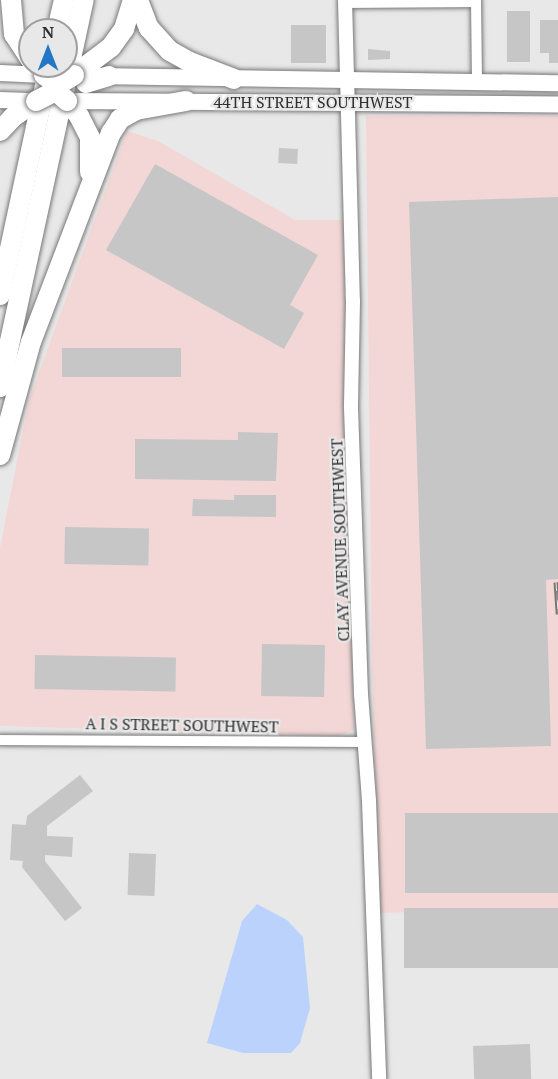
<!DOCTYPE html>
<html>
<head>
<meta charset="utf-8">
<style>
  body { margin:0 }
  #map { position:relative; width:558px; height:1079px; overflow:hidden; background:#e8e8e9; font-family:"PT Serif",serif }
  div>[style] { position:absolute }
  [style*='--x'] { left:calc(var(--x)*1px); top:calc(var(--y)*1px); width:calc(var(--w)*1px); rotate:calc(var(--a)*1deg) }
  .industrial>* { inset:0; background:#f2d7d6 }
  .water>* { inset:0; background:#bad2fc }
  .building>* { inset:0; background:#c6c6c7; transform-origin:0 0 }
  .roads { filter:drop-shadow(0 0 2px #79797a) drop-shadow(0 0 2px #79797a) }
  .minor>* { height:10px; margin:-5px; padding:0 5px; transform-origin:5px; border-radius:5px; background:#fff }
  .tertiary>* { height:14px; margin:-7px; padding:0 7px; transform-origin:7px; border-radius:7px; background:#fff }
  .primary>* { height:16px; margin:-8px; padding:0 8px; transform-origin:8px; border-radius:8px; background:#fff }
  .motorway>* { height:20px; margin:-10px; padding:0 10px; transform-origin:10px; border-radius:10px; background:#fff }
  .rail>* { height:5px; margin-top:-2.5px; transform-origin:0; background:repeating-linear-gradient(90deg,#e8e8e9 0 9px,#777778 0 18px); box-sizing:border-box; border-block:2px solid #777778 }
  .bridges { filter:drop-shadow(0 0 2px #79797a) drop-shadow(0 0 2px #79797a) }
  .motorway-bridge>* { height:20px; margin:-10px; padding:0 10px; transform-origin:10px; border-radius:10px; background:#fff }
  span { translate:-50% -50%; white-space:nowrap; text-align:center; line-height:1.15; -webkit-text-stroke:4.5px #e8e8e9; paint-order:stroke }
  .street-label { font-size:16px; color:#2f2f2f }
  .north { position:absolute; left:18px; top:18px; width:60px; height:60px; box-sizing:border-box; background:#e8e8e9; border:2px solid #9e9e9f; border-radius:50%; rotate:0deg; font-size:16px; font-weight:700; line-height:24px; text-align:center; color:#2f2f2f }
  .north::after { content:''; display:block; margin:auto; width:21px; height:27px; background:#2377c6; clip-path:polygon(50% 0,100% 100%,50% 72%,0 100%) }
</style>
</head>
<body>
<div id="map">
  <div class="industrial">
    <i style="clip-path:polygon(366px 116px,558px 116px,558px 908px,379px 913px,372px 666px)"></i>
    <i style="clip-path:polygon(127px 131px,158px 141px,295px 220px,344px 220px,354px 730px,338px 736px,0 726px,0 548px,29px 400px)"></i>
  </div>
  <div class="water">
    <i style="clip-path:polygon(257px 904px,287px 920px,303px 937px,310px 1008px,300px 1043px,291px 1053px,243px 1053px,207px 1043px,242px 921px)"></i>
  </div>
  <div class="building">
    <i style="left:507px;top:11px;width:23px;height:51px"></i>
    <i style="clip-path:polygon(540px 20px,558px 20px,558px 63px,549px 63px,549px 53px,540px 53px)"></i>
    <i style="left:291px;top:25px;width:35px;height:38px"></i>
    <i style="clip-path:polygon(368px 49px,390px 51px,390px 59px,368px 60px)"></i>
    <i style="left:279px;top:148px;width:19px;height:15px;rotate:3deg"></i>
    <i style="clip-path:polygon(155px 164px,318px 255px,290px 305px,304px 313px,284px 349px,106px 250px)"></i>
    <i style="clip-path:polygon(558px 197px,558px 579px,546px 580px,551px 746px,426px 749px,409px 202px)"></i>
    <i style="left:62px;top:348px;width:119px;height:29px"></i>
    <i style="clip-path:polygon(238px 432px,278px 433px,276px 481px,135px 479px,135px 439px,238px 440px)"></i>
    <i style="clip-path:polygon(234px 495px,276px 495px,276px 517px,192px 516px,193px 499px,234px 500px)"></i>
    <i style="left:65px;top:527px;width:84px;height:37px;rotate:1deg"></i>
    <i style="left:262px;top:644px;width:63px;height:52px;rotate:1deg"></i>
    <i style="left:35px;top:655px;width:141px;height:34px;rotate:1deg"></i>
    <i style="clip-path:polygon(80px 775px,93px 791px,47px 826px,47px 836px,73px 837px,72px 857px,45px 855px,45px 861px,82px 908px,65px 921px,22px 867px,23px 861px,10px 860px,12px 824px,26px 825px,27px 816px)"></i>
    <i style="left:558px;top:813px;width:80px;height:153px;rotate:90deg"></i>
    <i style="left:129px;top:853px;width:27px;height:42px;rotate:2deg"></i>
    <i style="left:558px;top:908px;width:60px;height:154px;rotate:90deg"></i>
    <i style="left:530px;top:1044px;width:35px;height:57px;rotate:88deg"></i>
  </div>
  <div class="roads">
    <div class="minor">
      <i style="--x:476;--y:0;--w:83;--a:89.3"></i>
      <i style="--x:345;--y:3;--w:131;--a:-0.4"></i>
      <i style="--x:0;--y:740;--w:363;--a:0.3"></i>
    </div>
    <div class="tertiary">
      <i style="--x:345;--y:0;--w:301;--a:88.5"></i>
      <i style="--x:353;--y:301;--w:107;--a:91.1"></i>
      <i style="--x:351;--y:408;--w:286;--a:88"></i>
      <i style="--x:361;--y:694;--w:107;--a:85.7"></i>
      <i style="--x:369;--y:801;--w:278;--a:87.9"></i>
    </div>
    <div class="primary">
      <i style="--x:0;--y:73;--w:44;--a:2.6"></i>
      <i style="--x:96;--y:76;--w:462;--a:0.9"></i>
      <i style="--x:0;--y:100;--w:36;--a:2"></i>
      <i style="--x:67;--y:101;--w:491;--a:0.4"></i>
    </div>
    <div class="motorway">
      <i style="--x:11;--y:0;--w:34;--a:85"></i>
      <i style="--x:14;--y:34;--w:30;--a:57"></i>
      <i style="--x:138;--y:0;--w:30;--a:69"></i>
      <i style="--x:149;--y:28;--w:31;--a:48"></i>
      <i style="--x:170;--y:51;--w:23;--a:29"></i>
      <i style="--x:190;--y:62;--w:47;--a:21.1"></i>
      <i style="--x:57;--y:30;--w:31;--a:-77"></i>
      <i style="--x:74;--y:75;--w:46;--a:-37.1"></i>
      <i style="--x:111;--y:47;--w:22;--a:-54"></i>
      <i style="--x:124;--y:29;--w:30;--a:-73"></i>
      <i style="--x:86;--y:83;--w:24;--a:-17"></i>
      <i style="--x:67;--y:101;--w:19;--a:51"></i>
      <i style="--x:79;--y:116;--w:25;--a:63"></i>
      <i style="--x:90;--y:138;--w:34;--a:90"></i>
      <i style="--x:0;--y:131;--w:19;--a:-47"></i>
      <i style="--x:13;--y:117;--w:28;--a:-35"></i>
      <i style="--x:0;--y:295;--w:234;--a:-77.9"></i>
      <i style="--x:0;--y:387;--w:396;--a:-77.8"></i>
      <i style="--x:0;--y:455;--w:117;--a:-74.7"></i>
      <i style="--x:31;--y:342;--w:224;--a:-69.1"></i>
      <i style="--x:111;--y:133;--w:17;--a:-57"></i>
      <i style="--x:120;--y:119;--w:18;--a:-29"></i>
      <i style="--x:136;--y:110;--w:51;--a:-10.2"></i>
    </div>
  </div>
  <div class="rail">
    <i style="--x:556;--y:582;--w:32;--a:86"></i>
  </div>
  <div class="bridges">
    <div class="motorway-bridge">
      <i style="--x:44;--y:75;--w:17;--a:36"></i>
      <i style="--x:58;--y:85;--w:19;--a:-32"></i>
      <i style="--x:36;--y:101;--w:22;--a:-27"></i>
      <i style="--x:56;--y:91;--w:15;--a:42"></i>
    </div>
  </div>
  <div class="street-label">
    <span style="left:313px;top:102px">44TH STREET SOUTHWEST</span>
    <span style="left:340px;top:540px;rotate:-92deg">CLAY AVENUE SOUTHWEST</span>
    <span style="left:182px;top:725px;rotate:1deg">A I S STREET SOUTHWEST</span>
  </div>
  <div class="north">N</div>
</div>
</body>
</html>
